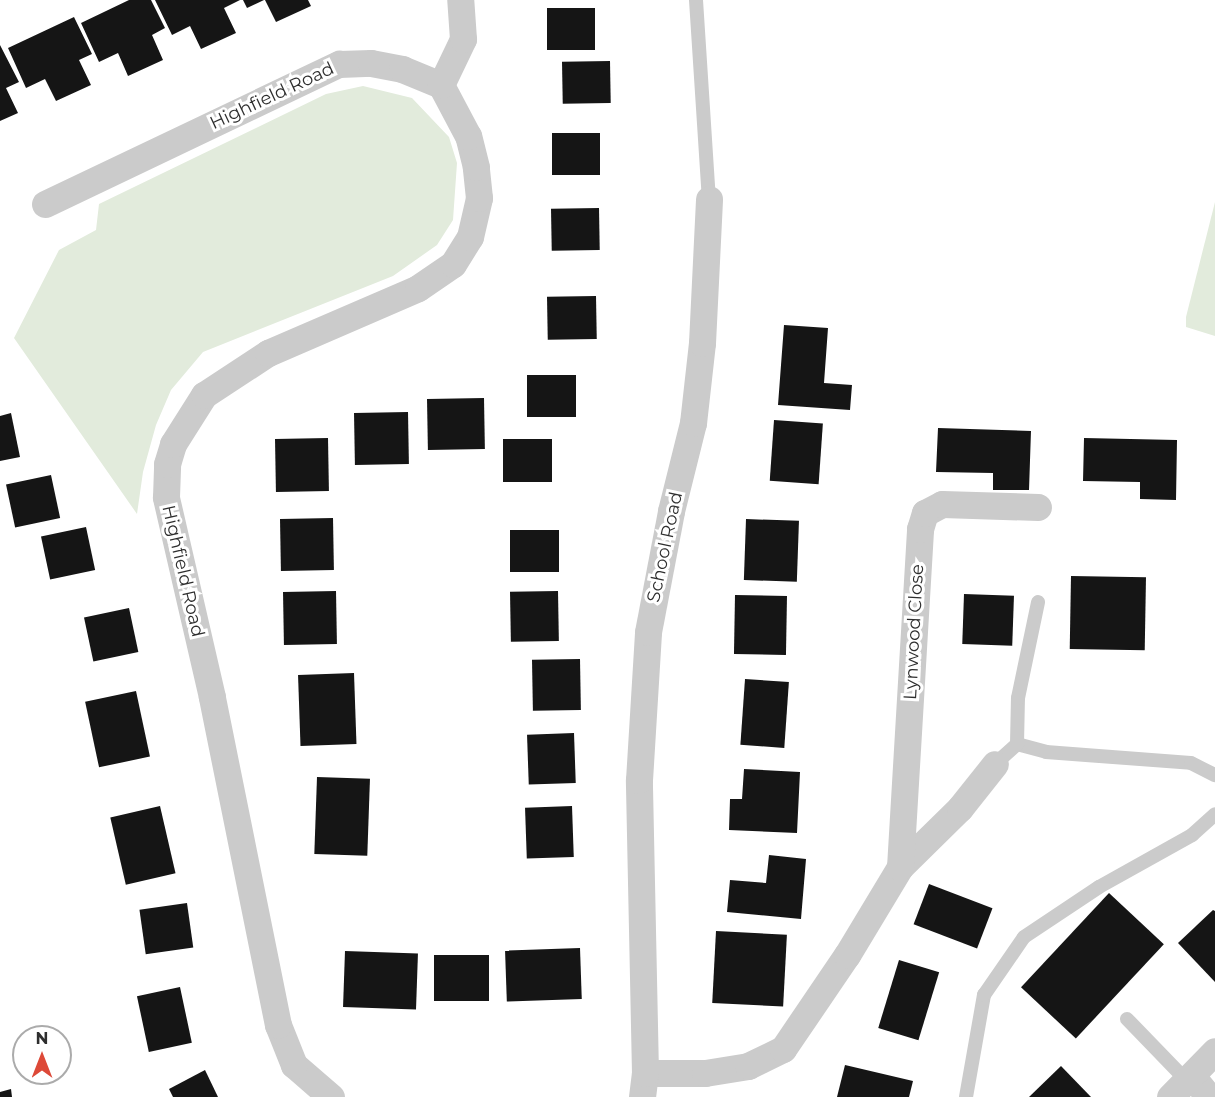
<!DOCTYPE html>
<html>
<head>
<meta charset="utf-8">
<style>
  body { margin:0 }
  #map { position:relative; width:1215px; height:1097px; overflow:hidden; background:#fff; font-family:Montserrat,sans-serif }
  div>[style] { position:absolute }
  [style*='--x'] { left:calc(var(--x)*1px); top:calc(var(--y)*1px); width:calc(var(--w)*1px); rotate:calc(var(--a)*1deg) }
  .green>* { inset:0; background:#e2ebdc }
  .building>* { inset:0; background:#151515; transform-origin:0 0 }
  .service>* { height:14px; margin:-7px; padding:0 7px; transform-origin:7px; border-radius:7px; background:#cbcbcb }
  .minor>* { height:27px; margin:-13.5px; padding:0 13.5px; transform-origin:13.5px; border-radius:13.5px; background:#cbcbcb }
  span { translate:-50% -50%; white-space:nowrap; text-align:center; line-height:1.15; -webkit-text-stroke:6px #fff; paint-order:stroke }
  .street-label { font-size:18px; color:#2e2e2e }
  .north { position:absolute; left:12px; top:1025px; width:60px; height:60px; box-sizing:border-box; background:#fff; border:2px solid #ababab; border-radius:50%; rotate:0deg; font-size:16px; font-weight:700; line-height:24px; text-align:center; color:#2e2e2e }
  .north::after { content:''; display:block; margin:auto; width:21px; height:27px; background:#dd4938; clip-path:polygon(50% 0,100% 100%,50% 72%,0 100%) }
</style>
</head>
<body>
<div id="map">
  <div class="green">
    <i style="clip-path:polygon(363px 86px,412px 98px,449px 137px,457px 163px,453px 220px,437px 245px,393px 276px,203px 352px,171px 390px,156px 425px,143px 472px,137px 514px,14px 338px,59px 250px,96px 230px,99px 204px,326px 94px)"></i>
    <i style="clip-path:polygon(1215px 202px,1215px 336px,1186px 327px,1186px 317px)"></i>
  </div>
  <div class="building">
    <i style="clip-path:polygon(129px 0,151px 0,165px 28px,152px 35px,163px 60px,128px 76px,118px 53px,99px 62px,81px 23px)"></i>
    <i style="clip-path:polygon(155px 0,240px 0,224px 8px,236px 33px,201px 49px,190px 26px,172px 35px)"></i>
    <i style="clip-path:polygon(243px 0,264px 0,247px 8px)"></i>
    <i style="clip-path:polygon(265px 0,308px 0,311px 6px,276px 22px)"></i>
    <i style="left:595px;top:8px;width:42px;height:48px;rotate:90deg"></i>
    <i style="clip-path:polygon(74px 17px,92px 54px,79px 60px,91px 85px,56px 101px,45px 79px,26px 88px,8px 48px)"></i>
    <i style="clip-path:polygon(0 45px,19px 82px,6px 88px,18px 113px,0 121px)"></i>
    <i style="left:610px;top:61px;width:42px;height:48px;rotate:89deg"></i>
    <i style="left:552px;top:133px;width:48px;height:42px"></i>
    <i style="left:599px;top:208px;width:42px;height:48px;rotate:89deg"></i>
    <i style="left:596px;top:296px;width:43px;height:49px;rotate:89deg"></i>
    <i style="clip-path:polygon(784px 325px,828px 328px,824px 383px,852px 385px,850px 410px,778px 405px)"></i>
    <i style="left:576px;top:375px;width:42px;height:49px;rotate:90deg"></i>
    <i style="left:484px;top:398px;width:51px;height:57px;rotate:89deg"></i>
    <i style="left:408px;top:412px;width:52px;height:54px;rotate:89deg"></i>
    <i style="clip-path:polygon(11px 413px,20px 457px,0 461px,0 416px)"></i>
    <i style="left:774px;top:420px;width:49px;height:61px;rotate:4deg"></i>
    <i style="clip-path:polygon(938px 428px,1031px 431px,1029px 490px,993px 490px,993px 473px,936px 472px)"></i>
    <i style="left:328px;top:438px;width:53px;height:53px;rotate:89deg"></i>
    <i style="clip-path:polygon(1084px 438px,1177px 440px,1176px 500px,1140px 499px,1140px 482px,1083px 481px)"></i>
    <i style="left:552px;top:439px;width:43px;height:49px;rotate:90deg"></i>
    <i style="left:51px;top:475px;width:44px;height:46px;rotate:78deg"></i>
    <i style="left:333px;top:518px;width:52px;height:53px;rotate:89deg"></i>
    <i style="left:746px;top:519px;width:53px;height:61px;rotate:2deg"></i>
    <i style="left:86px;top:527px;width:44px;height:46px;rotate:78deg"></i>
    <i style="left:510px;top:530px;width:49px;height:42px"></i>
    <i style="left:1071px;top:576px;width:75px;height:73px;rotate:1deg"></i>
    <i style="left:336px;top:591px;width:53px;height:53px;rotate:89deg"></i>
    <i style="left:558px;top:591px;width:50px;height:48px;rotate:89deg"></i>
    <i style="left:964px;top:594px;width:50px;height:50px;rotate:2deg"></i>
    <i style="left:735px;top:595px;width:52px;height:59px;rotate:1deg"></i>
    <i style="left:129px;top:608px;width:45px;height:46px;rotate:78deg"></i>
    <i style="left:580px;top:659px;width:51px;height:48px;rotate:89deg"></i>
    <i style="left:354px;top:673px;width:71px;height:56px;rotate:88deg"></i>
    <i style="left:745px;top:679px;width:44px;height:66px;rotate:4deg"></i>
    <i style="left:136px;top:691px;width:67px;height:52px;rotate:78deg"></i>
    <i style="left:574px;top:733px;width:50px;height:47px;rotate:88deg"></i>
    <i style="clip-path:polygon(744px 769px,800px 772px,797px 833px,729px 830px,730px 799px,742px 799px)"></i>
    <i style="left:317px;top:777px;width:53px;height:77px;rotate:2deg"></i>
    <i style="left:160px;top:806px;width:69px;height:51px;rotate:77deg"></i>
    <i style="left:572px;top:806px;width:51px;height:47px;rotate:88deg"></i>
    <i style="clip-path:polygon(769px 855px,806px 859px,801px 919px,727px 912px,730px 880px,766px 883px)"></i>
    <i style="left:929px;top:884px;width:68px;height:43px;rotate:21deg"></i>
    <i style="left:1109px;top:893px;width:75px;height:129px;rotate:43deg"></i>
    <i style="left:187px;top:903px;width:45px;height:48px;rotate:82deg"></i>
    <i style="clip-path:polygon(1213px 910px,1215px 911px,1215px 982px,1178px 943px)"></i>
    <i style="left:716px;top:931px;width:71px;height:72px;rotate:3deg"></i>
    <i style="left:580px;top:948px;width:51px;height:75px;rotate:88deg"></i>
    <i style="left:345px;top:951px;width:73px;height:56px;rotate:2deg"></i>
    <i style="left:434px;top:955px;width:55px;height:46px"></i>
    <i style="left:899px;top:960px;width:42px;height:71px;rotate:17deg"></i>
    <i style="left:180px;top:987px;width:57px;height:44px;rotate:78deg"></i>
    <i style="clip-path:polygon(845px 1065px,913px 1081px,909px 1097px,837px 1097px)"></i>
    <i style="clip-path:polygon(1061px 1066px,1091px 1097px,1029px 1097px)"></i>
    <i style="clip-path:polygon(205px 1070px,218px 1097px,173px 1097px,169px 1089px)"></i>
    <i style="clip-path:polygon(11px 1089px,12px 1097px,0 1097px,0 1092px)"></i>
  </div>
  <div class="service">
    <i style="--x:696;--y:0;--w:199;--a:86.3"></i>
    <i style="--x:1017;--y:744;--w:30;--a:15"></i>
    <i style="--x:1046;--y:752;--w:145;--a:4.3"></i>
    <i style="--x:1191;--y:763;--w:27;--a:27"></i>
    <i style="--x:995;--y:764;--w:30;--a:-42"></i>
    <i style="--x:1017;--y:744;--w:46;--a:-88.8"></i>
    <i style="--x:1018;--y:698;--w:98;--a:-78.2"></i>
    <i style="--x:1127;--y:1019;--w:86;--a:45.9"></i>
    <i style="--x:966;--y:1097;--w:104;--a:-80"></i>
    <i style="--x:984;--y:995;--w:70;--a:-55.4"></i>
    <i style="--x:1024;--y:937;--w:90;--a:-33.7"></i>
    <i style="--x:1099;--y:887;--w:107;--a:-29.2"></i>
    <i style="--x:1192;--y:835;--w:31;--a:-42"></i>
  </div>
  <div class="minor">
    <i style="--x:45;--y:204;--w:326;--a:-25.5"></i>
    <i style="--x:339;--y:64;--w:32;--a:-2"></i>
    <i style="--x:371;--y:63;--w:32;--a:11"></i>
    <i style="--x:402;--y:69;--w:42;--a:22.3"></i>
    <i style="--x:900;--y:867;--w:84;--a:-44.5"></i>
    <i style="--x:960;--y:808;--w:56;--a:-51.5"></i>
    <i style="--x:645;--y:1073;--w:60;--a:0"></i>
    <i style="--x:705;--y:1073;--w:44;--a:-9.2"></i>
    <i style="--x:748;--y:1066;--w:39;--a:-26"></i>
    <i style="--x:783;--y:1049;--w:114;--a:-55.8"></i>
    <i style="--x:847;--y:955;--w:103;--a:-58.9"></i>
    <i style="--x:900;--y:867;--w:339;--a:-86.6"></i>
    <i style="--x:920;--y:529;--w:17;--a:-73"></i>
    <i style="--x:925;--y:513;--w:19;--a:-28"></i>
    <i style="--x:942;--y:504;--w:96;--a:1.8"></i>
    <i style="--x:1192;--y:1076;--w:27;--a:51"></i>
    <i style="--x:331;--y:1097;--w:49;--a:-139.1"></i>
    <i style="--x:294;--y:1065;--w:43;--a:-111.8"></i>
    <i style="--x:278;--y:1025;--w:335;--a:-101.4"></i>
    <i style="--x:212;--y:697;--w:205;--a:-103"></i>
    <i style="--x:166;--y:497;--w:33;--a:-88"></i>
    <i style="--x:167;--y:464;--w:21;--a:-73"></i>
    <i style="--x:173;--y:444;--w:58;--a:-57.7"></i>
    <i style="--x:204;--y:395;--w:77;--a:-33.3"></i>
    <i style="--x:268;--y:353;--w:163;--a:-23.4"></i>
    <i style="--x:418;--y:288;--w:42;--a:-34.4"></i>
    <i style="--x:453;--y:264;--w:32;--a:-58"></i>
    <i style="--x:470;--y:237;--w:40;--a:-77"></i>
    <i style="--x:479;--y:198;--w:31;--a:-96"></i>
    <i style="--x:476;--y:167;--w:32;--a:-104"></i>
    <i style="--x:468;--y:136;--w:58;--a:-117.9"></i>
    <i style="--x:441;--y:85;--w:51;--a:-64.4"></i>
    <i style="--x:463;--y:39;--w:39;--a:-94"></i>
    <i style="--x:642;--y:1097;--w:24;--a:-83"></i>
    <i style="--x:645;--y:1073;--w:293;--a:-91.2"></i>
    <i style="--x:639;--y:780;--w:148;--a:-86.5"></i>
    <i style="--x:648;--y:632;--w:123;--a:-79.2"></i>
    <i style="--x:671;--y:511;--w:91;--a:-76"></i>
    <i style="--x:693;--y:423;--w:81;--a:-83.6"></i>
    <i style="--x:702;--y:343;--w:144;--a:-87.2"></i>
    <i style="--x:1170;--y:1097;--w:64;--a:-45.6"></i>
  </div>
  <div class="street-label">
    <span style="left:272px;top:96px;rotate:-25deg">Highfield Road</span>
    <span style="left:665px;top:547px;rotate:-78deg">School Road</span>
    <span style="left:183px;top:571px;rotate:77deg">Highfield Road</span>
    <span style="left:914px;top:632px;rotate:-87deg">Lynwood Close</span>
  </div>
  <div class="north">N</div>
</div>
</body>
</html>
